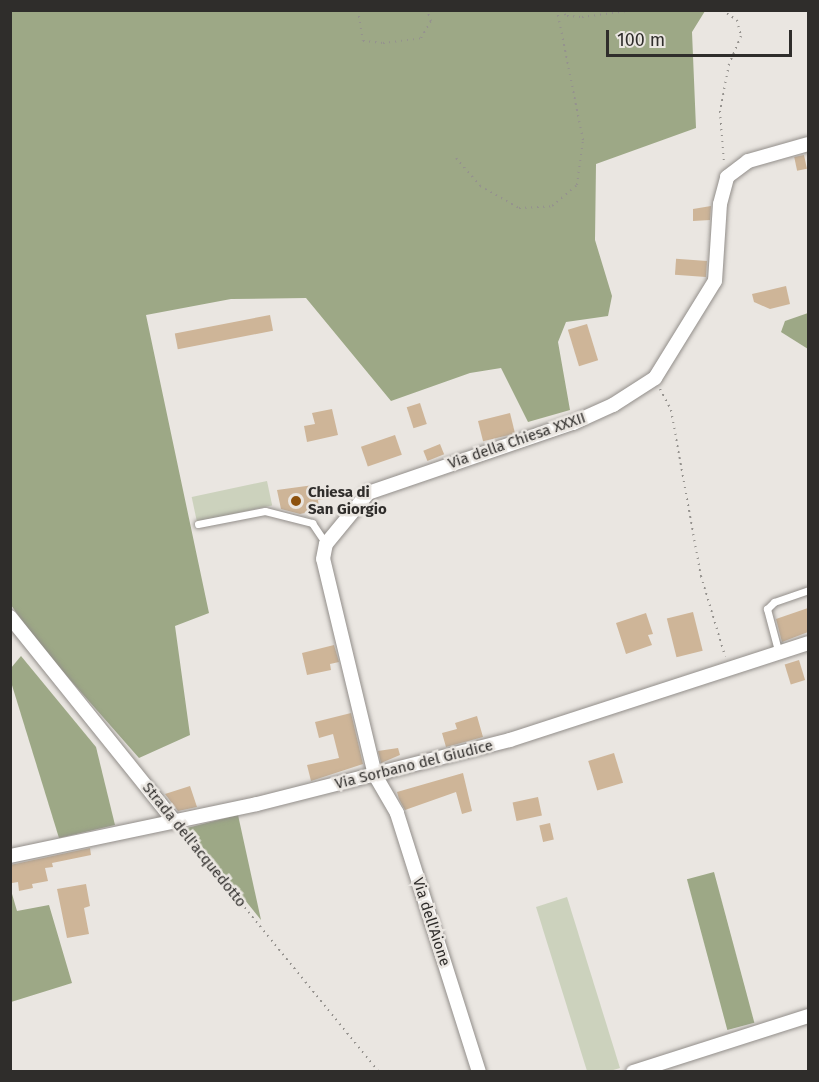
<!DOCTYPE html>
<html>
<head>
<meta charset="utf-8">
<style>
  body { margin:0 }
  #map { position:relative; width:819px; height:1082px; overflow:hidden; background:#eae6e1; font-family:"Fira Sans",sans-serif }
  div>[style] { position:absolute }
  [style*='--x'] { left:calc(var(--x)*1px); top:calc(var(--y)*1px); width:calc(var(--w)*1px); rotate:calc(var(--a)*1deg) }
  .green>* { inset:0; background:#ccd2bd; transform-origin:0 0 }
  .forest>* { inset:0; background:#9da886; transform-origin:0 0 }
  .building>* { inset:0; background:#ceb598; transform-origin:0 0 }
  .path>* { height:2px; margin-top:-1px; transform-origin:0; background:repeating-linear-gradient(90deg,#95928e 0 1.5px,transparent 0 6px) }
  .roads { filter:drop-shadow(0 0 2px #928e8a) drop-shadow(0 0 2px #928e8a) }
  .lane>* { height:7px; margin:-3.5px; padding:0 3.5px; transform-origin:3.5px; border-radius:3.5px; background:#fff }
  .street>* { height:14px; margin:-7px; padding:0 7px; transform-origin:7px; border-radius:7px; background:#fff }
  .dots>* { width:16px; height:16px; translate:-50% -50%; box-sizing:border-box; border:3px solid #eae6e1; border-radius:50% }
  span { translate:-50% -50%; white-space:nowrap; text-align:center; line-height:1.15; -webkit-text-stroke:5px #eae6e1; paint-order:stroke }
  .street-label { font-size:15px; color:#2f2d2b }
  .poi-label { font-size:15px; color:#2f2d2b; font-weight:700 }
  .left { translate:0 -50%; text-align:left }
  .frame { position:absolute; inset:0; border:12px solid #2f2d2b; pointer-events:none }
  .scale { position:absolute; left:606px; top:30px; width:186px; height:27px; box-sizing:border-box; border:3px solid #2f2d2b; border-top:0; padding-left:8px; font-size:18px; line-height:21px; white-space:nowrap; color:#2f2d2b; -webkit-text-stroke:4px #eae6e1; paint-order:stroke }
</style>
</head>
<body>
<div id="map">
  <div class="green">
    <i style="left:267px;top:481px;width:25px;height:77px;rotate:78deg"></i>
    <i style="clip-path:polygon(567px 897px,620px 1068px,610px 1071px,587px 1071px,536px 907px)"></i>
  </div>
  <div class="forest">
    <i style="clip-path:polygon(10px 11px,705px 11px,692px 32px,696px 128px,596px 164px,595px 240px,612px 296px,608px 316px,566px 322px,558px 342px,570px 410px,528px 422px,501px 368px,470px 373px,391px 401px,306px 298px,231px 299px,146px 315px,209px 613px,175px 626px,190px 735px,139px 758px,36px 641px,11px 605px)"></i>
    <i style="clip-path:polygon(808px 313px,808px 349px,781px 332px,785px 321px)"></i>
    <i style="clip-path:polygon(21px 656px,96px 747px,115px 825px,59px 838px,11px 682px,11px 668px)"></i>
    <i style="clip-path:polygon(238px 815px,261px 920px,187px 828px)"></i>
    <i style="left:714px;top:872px;width:156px;height:28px;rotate:75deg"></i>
    <i style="clip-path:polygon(10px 887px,17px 911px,49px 905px,72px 983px,11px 1002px)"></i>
  </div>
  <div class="building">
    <i style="left:804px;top:155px;width:14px;height:10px;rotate:78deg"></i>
    <i style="clip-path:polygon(711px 206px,710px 220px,693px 221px,693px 209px)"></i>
    <i style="left:707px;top:261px;width:16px;height:31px;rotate:94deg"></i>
    <i style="clip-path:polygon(786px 286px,790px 304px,770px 309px,754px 302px,752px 294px)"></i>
    <i style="left:270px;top:315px;width:16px;height:97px;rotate:79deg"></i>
    <i style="left:587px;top:324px;width:38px;height:20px;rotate:73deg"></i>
    <i style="left:420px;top:403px;width:22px;height:14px;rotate:72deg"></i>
    <i style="clip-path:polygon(332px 409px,338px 435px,307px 442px,304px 426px,315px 424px,312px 413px)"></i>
    <i style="left:510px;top:413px;width:21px;height:33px;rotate:76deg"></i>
    <i style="left:395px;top:435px;width:21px;height:36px;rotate:71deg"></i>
    <i style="left:440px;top:444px;width:11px;height:18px;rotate:68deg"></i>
    <i style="clip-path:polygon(321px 484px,324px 499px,318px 500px,320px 514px,311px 516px,310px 512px,300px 514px,281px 509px,277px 490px)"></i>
    <i style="clip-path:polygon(808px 608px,808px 632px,782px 642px,776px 619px)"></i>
    <i style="left:693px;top:612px;width:40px;height:27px;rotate:76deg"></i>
    <i style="clip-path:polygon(646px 613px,653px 634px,648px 635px,652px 645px,626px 654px,616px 623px)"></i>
    <i style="clip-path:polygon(334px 645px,339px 662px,330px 664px,331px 670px,307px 675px,302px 653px)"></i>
    <i style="left:799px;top:660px;width:21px;height:15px;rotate:73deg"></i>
    <i style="clip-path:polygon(351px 713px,363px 764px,311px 781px,307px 765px,339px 758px,333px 734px,319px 738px,315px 722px)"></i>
    <i style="clip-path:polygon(477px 716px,483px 737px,446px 747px,442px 733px,457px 729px,455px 723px)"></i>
    <i style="clip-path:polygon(398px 748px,400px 755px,381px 763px,378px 751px)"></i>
    <i style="left:614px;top:753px;width:31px;height:27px;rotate:73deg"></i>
    <i style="clip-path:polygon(463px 773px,472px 811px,462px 814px,456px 792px,405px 810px,399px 799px,397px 792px)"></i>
    <i style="clip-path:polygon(190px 786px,197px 807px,178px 811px,165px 794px)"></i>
    <i style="left:538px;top:797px;width:19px;height:26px;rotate:78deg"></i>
    <i style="left:550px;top:823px;width:17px;height:11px;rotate:77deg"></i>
    <i style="clip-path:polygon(90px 848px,91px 855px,52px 863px,53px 867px,45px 868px,48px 881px,32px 884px,33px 888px,19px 891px,18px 882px,12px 883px,10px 865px)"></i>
    <i style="clip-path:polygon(86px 884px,90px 906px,84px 908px,89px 934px,67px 938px,57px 889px)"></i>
  </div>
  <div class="path">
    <i style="--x:358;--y:10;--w:31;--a:81"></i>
    <i style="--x:363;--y:41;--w:20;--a:6"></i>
    <i style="--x:383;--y:43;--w:38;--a:-7"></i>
    <i style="--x:421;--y:38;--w:20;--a:-60"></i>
    <i style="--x:431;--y:21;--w:12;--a:-110"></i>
    <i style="--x:560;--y:10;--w:9;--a:41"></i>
    <i style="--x:567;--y:16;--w:15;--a:4"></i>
    <i style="--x:582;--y:17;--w:54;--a:-7.4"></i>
    <i style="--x:722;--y:10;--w:18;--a:34"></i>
    <i style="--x:737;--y:20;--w:16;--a:76"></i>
    <i style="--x:741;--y:36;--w:30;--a:113"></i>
    <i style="--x:729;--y:64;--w:48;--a:100.8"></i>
    <i style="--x:720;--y:111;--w:52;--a:85.6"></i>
    <i style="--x:456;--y:158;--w:37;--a:49"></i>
    <i style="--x:480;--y:186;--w:45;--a:29.4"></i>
    <i style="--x:519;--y:208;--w:33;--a:-3"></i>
    <i style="--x:552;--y:206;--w:33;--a:-40"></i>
    <i style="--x:577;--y:185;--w:45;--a:-82.4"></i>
    <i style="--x:583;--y:140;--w:133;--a:-101.3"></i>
    <i style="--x:660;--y:389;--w:24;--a:62"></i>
    <i style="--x:671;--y:410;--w:169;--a:79.8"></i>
    <i style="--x:701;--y:576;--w:84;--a:73.3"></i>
    <i style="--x:184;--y:833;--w:308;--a:50.8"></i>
  </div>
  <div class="roads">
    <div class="lane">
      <i style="--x:198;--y:524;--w:68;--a:-11"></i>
      <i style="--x:265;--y:511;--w:49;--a:14.3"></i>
      <i style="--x:312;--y:523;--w:25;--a:56"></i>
      <i style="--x:779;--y:654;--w:47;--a:-104.9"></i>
      <i style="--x:767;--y:609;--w:10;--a:-45"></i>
      <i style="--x:774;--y:602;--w:36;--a:-19"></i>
    </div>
    <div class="street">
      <i style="--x:10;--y:617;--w:263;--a:51.2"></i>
      <i style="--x:10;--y:856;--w:252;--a:-11.9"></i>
      <i style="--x:257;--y:804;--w:261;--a:-14.2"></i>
      <i style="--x:510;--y:740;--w:313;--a:-18"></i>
      <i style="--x:479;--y:1072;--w:272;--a:-107.6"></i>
      <i style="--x:397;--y:813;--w:44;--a:-120.1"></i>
      <i style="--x:375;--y:775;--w:222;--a:-103.5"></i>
      <i style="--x:323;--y:559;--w:15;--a:-79"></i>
      <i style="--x:326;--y:544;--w:66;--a:-50.5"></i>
      <i style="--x:368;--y:493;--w:217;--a:-18.9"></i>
      <i style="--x:573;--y:423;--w:44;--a:-24.2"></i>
      <i style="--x:613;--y:405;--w:50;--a:-32.7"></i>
      <i style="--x:655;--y:378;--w:114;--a:-58.3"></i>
      <i style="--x:715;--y:281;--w:77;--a:-86.3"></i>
      <i style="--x:720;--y:204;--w:28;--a:-75"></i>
      <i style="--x:727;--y:177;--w:26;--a:-37"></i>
      <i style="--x:748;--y:161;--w:62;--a:-15.8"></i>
      <i style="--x:633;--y:1072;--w:184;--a:-17.7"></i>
    </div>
  </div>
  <div class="dots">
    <i style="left:296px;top:501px;background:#8d520e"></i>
  </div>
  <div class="street-label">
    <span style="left:517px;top:441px;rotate:-19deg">Via della Chiesa XXXII</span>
    <span style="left:414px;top:765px;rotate:-14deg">Via Sorbano del Giudice</span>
    <span style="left:194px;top:845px;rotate:51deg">Strada dell'acquedotto</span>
    <span style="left:431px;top:922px;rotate:72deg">Via dell'Aione</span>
  </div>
  <div class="poi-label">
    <span class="left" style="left:308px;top:501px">Chiesa di<br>San Giorgio</span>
  </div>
  <div class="frame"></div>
  <div class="scale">100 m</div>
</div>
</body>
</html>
